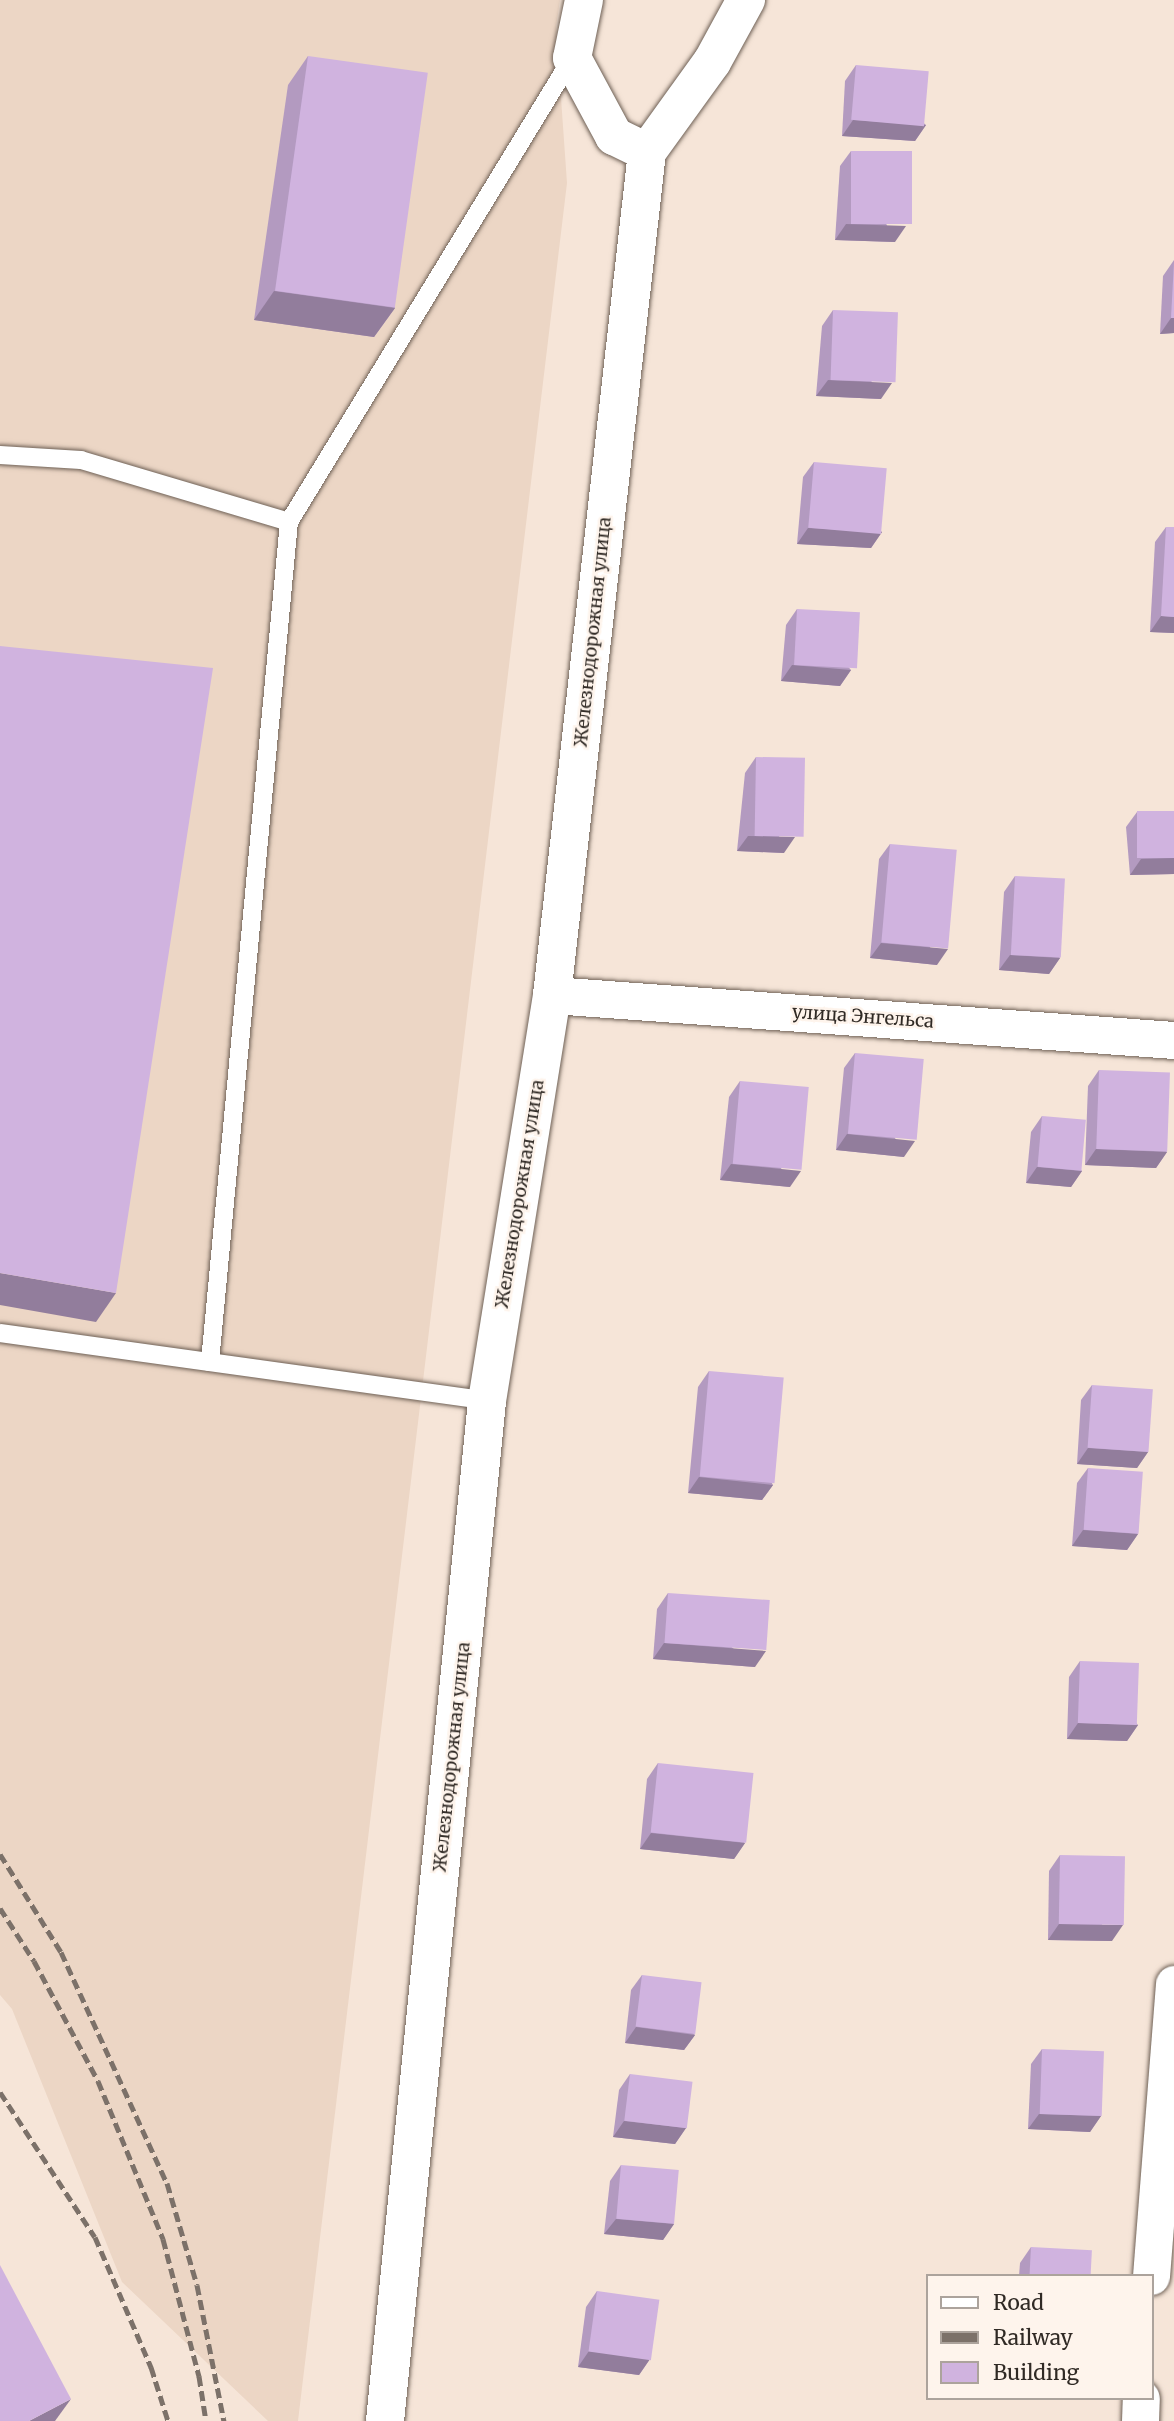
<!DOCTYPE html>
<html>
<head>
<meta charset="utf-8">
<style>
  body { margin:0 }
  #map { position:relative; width:1174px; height:2421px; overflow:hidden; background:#f6e5d8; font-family:Merriweather,serif }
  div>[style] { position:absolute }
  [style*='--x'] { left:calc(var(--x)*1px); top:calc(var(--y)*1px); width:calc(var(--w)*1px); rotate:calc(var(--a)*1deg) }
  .built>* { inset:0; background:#ecd6c5 }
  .roads { filter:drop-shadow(0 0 2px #6e6055) drop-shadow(0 0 2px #6e6055) }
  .lane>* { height:18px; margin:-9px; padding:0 9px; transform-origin:9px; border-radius:9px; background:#fff }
  .street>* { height:37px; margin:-18.5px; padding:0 18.5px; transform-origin:18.5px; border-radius:18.5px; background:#fff }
  .secondary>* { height:38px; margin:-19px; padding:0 19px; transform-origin:19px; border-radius:19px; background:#fff }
  .rail>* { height:5px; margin-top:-2.5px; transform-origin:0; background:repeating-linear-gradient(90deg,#7c7169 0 10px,transparent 0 15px) }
  .wall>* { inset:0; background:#b39ac0 }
  .shaded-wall>* { inset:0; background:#927d9c }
  .building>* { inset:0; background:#d0b3df; transform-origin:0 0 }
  span { translate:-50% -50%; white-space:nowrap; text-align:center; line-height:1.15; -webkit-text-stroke:5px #fef4ec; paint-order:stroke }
  .street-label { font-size:18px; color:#302a25 }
  .legend { position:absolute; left:926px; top:2274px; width:228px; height:126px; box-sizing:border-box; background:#fef4ec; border:2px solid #aca39c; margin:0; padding:9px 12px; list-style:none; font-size:21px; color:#302a25 }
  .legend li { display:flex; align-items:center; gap:14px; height:35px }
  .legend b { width:35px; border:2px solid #aca39c }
</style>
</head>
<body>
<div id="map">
  <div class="built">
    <i style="clip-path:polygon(0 0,560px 0,556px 27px,567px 183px,298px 2421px,268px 2421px,122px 2282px,12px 2009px,0 1995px)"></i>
  </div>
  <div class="roads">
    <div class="lane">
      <i style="--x:0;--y:455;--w:81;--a:3.5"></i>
      <i style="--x:81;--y:460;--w:217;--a:16.6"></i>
      <i style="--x:0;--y:1333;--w:492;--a:7.9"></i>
      <i style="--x:210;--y:1362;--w:844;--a:-84.63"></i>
      <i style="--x:289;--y:522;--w:543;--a:-58.62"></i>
    </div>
    <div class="street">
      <i style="--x:552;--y:995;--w:624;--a:4.14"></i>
      <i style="--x:1151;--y:2276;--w:293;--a:-85.5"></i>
      <i style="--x:1140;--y:2421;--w:23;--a:-88"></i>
    </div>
    <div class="secondary">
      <i style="--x:584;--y:0;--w:59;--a:101.7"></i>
      <i style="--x:572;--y:58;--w:89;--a:61.7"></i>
      <i style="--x:614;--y:136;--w:37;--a:26"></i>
      <i style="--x:385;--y:2421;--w:1025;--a:-84.29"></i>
      <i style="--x:487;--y:1401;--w:411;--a:-80.9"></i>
      <i style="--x:552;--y:995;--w:848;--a:-83.57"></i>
      <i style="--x:647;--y:152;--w:111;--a:-54.2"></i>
      <i style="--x:712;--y:62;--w:71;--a:-61.3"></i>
    </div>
  </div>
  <div class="rail">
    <i style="--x:0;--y:1854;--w:115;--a:58.1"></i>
    <i style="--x:61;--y:1952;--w:254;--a:65.4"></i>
    <i style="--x:167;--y:2183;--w:106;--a:73.6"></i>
    <i style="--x:197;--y:2285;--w:139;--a:78.8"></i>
    <i style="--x:0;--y:1908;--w:63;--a:57.3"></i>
    <i style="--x:34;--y:1961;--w:136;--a:61.9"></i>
    <i style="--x:98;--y:2081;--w:171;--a:67.6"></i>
    <i style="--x:163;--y:2239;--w:142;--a:75.3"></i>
    <i style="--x:199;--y:2376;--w:46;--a:81.2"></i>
    <i style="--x:0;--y:2092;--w:173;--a:56.8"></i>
    <i style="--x:95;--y:2237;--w:142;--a:66.7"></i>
    <i style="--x:151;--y:2367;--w:57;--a:72.5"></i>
  </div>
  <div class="wall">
    <i style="clip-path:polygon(308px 56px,395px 308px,374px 337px,254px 320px,288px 85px)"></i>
    <i style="clip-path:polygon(856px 65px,926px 125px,915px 141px,842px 136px,845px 81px)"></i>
    <i style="clip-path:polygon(851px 151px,895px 242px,835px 240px,840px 166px)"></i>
    <i style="clip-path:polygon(1174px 260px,1174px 333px,1160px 334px,1163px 276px)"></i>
    <i style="clip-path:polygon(833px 310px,881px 399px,816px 396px,822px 326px)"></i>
    <i style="clip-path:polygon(814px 462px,882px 532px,871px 548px,797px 544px,803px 477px)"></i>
    <i style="clip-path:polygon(1166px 527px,1174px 527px,1174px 633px,1150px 632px,1155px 542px)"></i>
    <i style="clip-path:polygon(797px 609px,851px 670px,840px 686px,781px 681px,786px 625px)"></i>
    <i style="clip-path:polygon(756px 757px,784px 853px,737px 851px,745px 773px)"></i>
    <i style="clip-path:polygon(1174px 811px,1174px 874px,1130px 875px,1126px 827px,1137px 812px)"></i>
    <i style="clip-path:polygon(890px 844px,937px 965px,870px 958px,879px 859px)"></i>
    <i style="clip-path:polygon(1015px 876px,1060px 958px,1049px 974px,999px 970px,1004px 892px)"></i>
    <i style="clip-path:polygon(855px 1053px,904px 1157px,836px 1150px,844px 1068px)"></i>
    <i style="clip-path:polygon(1099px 1070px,1167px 1152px,1156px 1168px,1085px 1165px,1088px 1086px)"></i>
    <i style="clip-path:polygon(740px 1081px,790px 1187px,720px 1180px,729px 1097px)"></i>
    <i style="clip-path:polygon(1042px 1116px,1082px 1171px,1071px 1187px,1026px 1183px,1031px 1132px)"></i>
    <i style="clip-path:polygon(709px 1371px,773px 1485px,762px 1500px,688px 1493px,698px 1387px)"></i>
    <i style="clip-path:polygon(1092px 1385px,1148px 1452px,1137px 1468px,1077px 1464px,1081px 1400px)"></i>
    <i style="clip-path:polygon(1088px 1468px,1138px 1534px,1127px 1550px,1072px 1546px,1077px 1483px)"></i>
    <i style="clip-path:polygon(668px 1593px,755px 1667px,653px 1659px,657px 1609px)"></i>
    <i style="clip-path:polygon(1080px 1661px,1138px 1725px,1127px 1741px,1067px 1739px,1069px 1677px)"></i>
    <i style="clip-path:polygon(658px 1763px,745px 1843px,734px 1859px,640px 1849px,647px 1779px)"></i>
    <i style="clip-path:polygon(1060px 1855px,1112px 1941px,1048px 1940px,1049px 1871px)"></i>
    <i style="clip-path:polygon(642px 1975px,695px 2035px,684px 2050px,625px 2043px,631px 1990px)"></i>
    <i style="clip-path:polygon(1042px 2049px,1101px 2116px,1090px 2132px,1028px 2129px,1031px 2064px)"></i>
    <i style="clip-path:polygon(630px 2074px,686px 2128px,675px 2144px,613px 2137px,619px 2090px)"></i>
    <i style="clip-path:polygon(621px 2165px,674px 2224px,663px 2240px,604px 2234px,610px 2181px)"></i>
    <i style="clip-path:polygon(1031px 2247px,1091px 2276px,1019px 2276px,1020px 2263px)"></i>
    <i style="clip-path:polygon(597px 2291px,650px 2359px,639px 2375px,578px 2367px,586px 2307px)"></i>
  </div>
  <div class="shaded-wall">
    <i style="clip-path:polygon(853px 120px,926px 125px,915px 141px,842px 136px)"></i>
    <i style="clip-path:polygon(846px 224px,906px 226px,895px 242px,835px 240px)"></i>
    <i style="clip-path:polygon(274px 291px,395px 308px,374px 337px,254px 320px)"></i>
    <i style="clip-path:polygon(1171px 318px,1174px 318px,1174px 333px,1160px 334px)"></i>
    <i style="clip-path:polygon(828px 380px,892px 383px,881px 399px,816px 396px)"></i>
    <i style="clip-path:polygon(808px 528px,882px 532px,871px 548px,797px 544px)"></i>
    <i style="clip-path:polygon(1161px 616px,1174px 617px,1174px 633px,1150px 632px)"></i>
    <i style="clip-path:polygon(792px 665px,851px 670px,840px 686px,781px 681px)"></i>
    <i style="clip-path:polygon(748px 836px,795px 837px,784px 853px,737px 851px)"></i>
    <i style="clip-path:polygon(1174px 858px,1174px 874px,1130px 875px,1141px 859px)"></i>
    <i style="clip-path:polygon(881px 943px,948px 949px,937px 965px,870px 958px)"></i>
    <i style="clip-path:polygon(1010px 955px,1060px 958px,1049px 974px,999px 970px)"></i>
    <i style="clip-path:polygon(847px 1134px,915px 1141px,904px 1157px,836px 1150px)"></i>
    <i style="clip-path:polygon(1096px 1149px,1167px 1152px,1156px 1168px,1085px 1165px)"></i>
    <i style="clip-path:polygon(731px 1164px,801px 1171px,790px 1187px,720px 1180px)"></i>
    <i style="clip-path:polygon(1037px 1167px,1082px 1171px,1071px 1187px,1026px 1183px)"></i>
    <i style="clip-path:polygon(0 1273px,116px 1293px,96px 1322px,0 1305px)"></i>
    <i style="clip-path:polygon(1088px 1448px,1148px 1452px,1137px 1468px,1077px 1464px)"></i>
    <i style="clip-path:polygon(699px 1477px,773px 1485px,762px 1500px,688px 1493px)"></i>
    <i style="clip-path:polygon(1083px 1530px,1138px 1534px,1127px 1550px,1072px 1546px)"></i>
    <i style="clip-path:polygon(664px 1643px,766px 1651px,755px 1667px,653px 1659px)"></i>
    <i style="clip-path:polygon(1078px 1723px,1138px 1725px,1127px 1741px,1067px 1739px)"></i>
    <i style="clip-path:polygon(651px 1833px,745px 1843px,734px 1859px,640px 1849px)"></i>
    <i style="clip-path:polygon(1059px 1924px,1123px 1925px,1112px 1941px,1048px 1940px)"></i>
    <i style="clip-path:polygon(636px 2027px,695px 2035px,684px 2050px,625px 2043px)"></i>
    <i style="clip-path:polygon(1039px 2114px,1101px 2116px,1090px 2132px,1028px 2129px)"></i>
    <i style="clip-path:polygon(624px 2121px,686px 2128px,675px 2144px,613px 2137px)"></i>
    <i style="clip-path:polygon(616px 2219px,674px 2224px,663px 2240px,604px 2234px)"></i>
    <i style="clip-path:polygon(589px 2351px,650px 2359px,639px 2375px,578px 2367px)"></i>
    <i style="clip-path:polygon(71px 2399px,55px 2421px,29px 2421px)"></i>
  </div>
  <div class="building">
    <i style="left:308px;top:56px;width:121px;height:237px;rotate:8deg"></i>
    <i style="left:856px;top:65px;width:73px;height:55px;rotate:5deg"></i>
    <i style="left:851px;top:151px;width:61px;height:73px"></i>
    <i style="clip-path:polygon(1174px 262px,1174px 318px,1171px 318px)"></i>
    <i style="left:833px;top:310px;width:65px;height:70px;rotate:2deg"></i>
    <i style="left:814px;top:462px;width:73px;height:66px;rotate:5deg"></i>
    <i style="clip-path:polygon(1166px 527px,1174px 527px,1174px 617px,1161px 616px)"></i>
    <i style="left:797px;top:609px;width:63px;height:56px;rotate:3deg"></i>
    <i style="clip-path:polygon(0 646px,213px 668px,116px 1293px,0 1273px)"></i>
    <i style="left:756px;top:757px;width:49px;height:79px;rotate:1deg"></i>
    <i style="left:1174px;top:811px;width:47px;height:37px;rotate:90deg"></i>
    <i style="left:890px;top:844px;width:67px;height:99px;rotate:5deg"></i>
    <i style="left:1015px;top:876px;width:50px;height:79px;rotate:3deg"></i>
    <i style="left:855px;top:1053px;width:69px;height:81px;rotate:5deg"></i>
    <i style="left:1099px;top:1070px;width:71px;height:79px;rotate:2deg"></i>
    <i style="left:740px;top:1081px;width:69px;height:83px;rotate:5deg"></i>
    <i style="left:1042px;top:1116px;width:44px;height:51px;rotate:5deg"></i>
    <i style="left:709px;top:1371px;width:75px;height:106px;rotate:5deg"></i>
    <i style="left:1092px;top:1385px;width:61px;height:63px;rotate:4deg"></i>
    <i style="left:1088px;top:1468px;width:55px;height:62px;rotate:4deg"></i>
    <i style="left:668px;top:1593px;width:102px;height:50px;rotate:4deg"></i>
    <i style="left:1080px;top:1661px;width:59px;height:62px;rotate:2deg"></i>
    <i style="left:658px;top:1763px;width:96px;height:70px;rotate:6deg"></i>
    <i style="left:1060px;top:1855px;width:65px;height:69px;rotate:1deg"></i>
    <i style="left:642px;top:1975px;width:60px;height:52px;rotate:7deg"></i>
    <i style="left:1042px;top:2049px;width:62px;height:65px;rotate:2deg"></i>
    <i style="left:630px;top:2074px;width:63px;height:47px;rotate:7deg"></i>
    <i style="left:621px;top:2165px;width:58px;height:54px;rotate:5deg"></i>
    <i style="left:1031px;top:2247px;width:61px;height:29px;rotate:3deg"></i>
    <i style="clip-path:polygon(0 2265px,71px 2399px,29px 2421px,0 2421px)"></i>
    <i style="left:597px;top:2291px;width:63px;height:61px;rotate:8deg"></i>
  </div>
  <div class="street-label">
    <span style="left:593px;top:632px;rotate:-84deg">Железнодорожная улица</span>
    <span style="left:863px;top:1017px;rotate:4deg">улица Энгельса</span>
    <span style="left:520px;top:1194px;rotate:-81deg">Железнодорожная улица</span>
    <span style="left:452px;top:1757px;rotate:-84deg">Железнодорожная улица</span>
  </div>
  <ul class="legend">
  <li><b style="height:9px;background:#fff"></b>Road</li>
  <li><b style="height:9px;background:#7c7169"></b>Railway</li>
  <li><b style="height:19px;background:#d0b3df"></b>Building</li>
  </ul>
</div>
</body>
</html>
